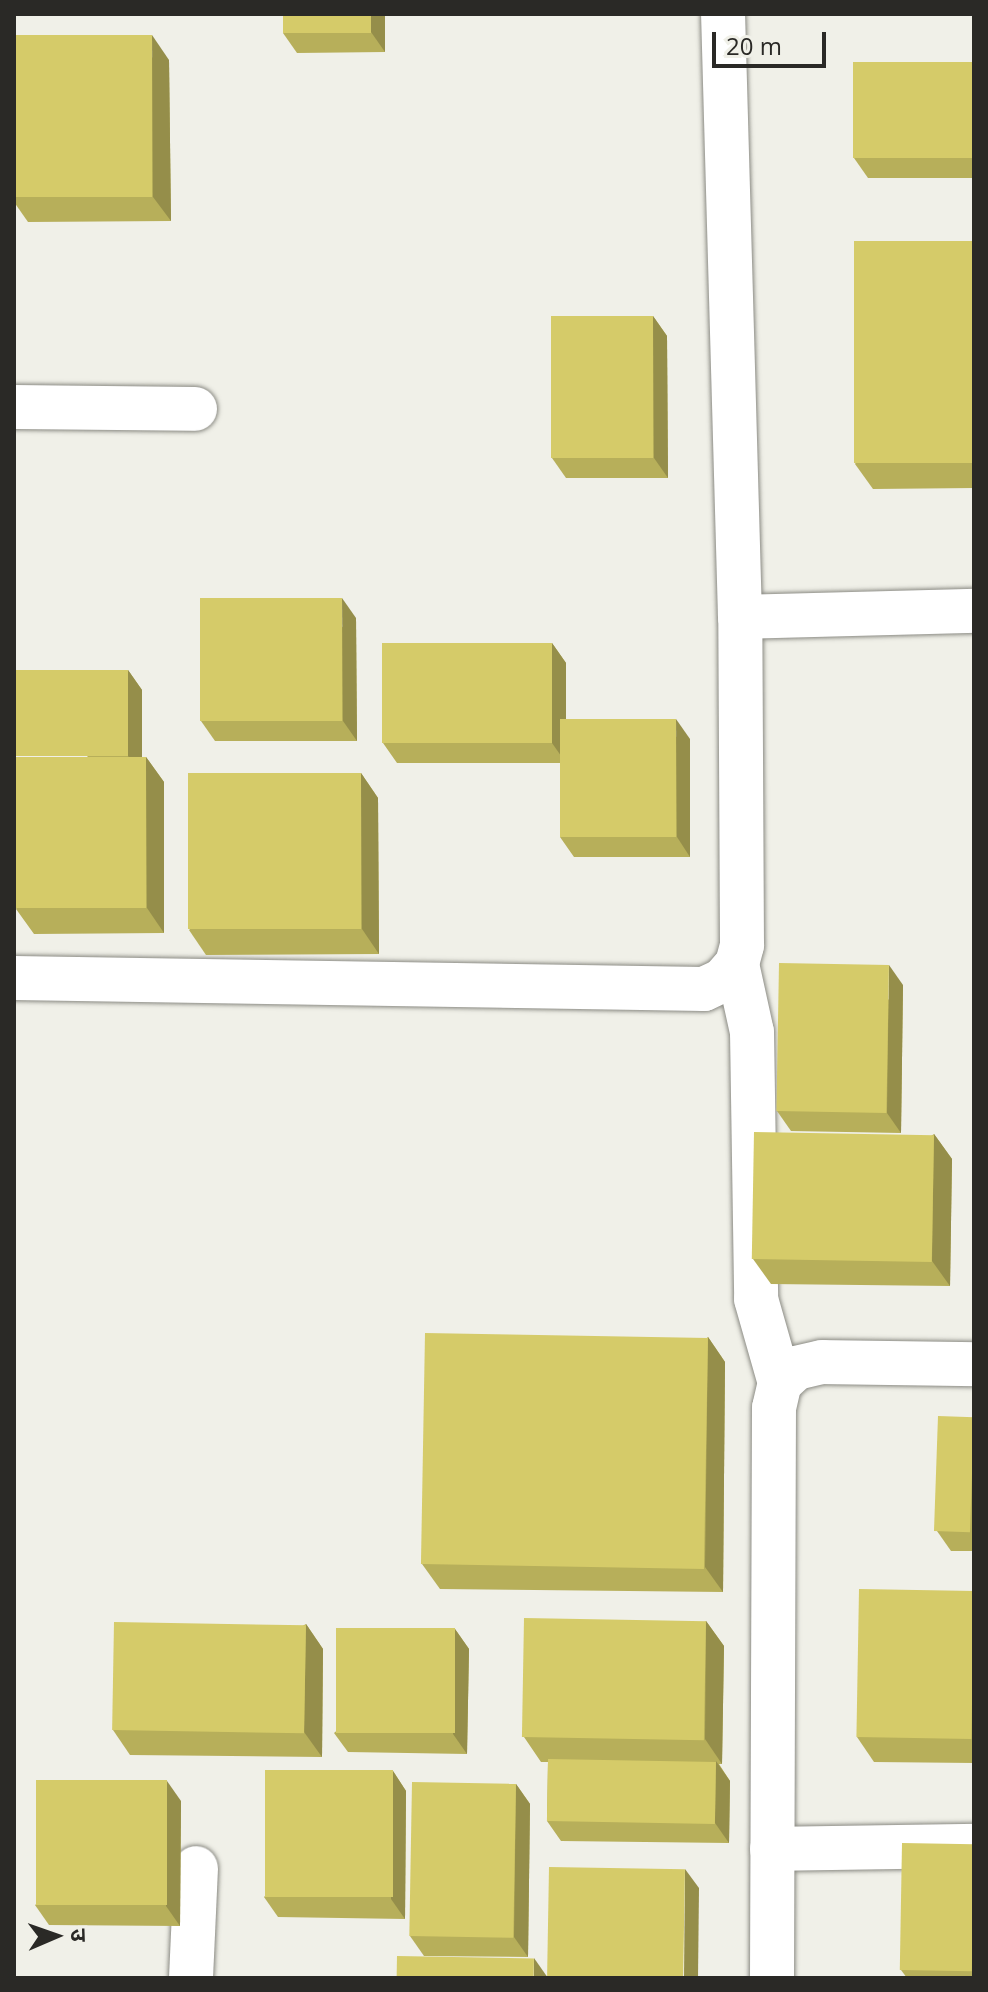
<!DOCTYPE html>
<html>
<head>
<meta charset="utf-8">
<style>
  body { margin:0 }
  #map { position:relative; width:988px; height:1992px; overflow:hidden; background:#f0f0e8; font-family:"Open Sans","Noto Sans Devanagari",sans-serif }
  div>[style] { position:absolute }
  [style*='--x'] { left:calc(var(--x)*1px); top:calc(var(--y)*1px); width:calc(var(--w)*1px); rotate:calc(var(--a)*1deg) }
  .roads { filter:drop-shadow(0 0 2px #8b8b84) drop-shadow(0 0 2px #8b8b84) }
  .minor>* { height:44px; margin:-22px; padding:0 22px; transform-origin:22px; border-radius:22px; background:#fff }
  .wall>* { inset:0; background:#b7af5a }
  .shaded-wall>* { inset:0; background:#958e4a }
  .building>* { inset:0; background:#d5cb69; transform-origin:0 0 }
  span { translate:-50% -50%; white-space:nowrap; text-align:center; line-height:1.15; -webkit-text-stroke:6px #f0f0e8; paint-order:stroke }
  .frame { position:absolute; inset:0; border:16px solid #2a2926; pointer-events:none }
  .north { position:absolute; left:16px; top:1896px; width:80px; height:80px; -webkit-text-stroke:6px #f0f0e8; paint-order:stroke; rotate:88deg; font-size:22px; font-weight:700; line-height:32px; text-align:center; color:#2a2926 }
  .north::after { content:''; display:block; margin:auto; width:28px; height:36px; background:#2a2926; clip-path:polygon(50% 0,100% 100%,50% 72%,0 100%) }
  .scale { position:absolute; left:712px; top:32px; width:114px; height:36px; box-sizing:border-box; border:4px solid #2a2926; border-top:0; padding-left:10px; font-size:24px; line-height:28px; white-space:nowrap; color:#2a2926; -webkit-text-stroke:6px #f0f0e8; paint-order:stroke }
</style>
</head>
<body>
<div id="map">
  <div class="roads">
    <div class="minor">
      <i style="--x:14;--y:407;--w:181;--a:0.6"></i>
      <i style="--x:740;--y:617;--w:234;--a:-1.5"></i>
      <i style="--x:737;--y:964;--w:70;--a:77.6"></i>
      <i style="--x:752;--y:1032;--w:267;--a:89.1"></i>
      <i style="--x:756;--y:1299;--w:87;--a:74.1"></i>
      <i style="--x:14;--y:978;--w:690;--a:0.91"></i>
      <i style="--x:704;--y:989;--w:21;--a:-25"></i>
      <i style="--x:723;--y:980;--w:21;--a:-49"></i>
      <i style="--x:737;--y:964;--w:20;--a:-75"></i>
      <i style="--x:742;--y:945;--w:328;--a:-90.3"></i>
      <i style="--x:740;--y:617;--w:603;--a:-91.61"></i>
      <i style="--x:772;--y:1849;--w:202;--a:-0.9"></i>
      <i style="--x:191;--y:1978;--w:110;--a:-87.4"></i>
      <i style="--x:772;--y:1978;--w:570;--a:-89.8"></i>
      <i style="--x:774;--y:1408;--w:26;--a:-77"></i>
      <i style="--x:780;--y:1383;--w:22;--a:-43"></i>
      <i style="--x:796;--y:1368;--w:27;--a:-13"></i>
      <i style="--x:822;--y:1362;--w:152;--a:0.8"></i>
    </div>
  </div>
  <div class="wall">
    <i style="clip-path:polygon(283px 14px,385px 14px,385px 52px,297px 53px,283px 33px)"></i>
    <i style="clip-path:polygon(14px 36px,169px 60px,171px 221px,28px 222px,14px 202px)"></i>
    <i style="clip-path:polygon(974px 62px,974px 178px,868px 178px,854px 158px)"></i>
    <i style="clip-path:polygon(974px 241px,974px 488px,873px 489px,855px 464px)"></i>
    <i style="clip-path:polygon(653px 316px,667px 336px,668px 478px,566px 478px,552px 458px)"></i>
    <i style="clip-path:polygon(356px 618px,357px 741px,215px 741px,201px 721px)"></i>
    <i style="clip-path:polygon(552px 643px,566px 663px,566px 719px,690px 739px,690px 857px,574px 857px,560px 837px,560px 763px,397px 763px,383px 743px)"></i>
    <i style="clip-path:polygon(128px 670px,142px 690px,142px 757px,146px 757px,164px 782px,164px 933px,34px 934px,16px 909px)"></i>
    <i style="clip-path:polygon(361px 773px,378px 798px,379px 954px,206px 955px,189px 930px)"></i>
    <i style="clip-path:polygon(903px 985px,901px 1133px,791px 1131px,777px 1111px)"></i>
    <i style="clip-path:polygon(934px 1134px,952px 1159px,950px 1286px,771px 1284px,753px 1259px)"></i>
    <i style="clip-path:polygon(708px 1337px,725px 1362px,723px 1592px,440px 1589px,422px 1564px)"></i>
    <i style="clip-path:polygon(974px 1417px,974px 1551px,951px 1551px,937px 1531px)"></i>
    <i style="clip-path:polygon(974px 1591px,974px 1763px,874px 1762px,857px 1737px)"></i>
    <i style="clip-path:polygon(706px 1621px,724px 1646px,722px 1764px,719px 1764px,730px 1781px,729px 1843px,561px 1841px,547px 1821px,548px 1762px,541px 1762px,524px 1737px)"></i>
    <i style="clip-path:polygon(306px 1624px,323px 1649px,322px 1757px,130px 1755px,113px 1730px)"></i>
    <i style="clip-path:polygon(455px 1629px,469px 1649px,467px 1754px,348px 1752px,334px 1733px)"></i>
    <i style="clip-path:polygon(393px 1771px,406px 1791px,405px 1919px,278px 1917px,264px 1897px)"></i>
    <i style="clip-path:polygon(516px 1784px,530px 1804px,528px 1957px,424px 1956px,410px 1936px)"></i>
    <i style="clip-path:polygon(181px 1801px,180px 1926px,49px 1925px,35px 1905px)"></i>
    <i style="clip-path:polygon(974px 1844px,974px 1978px,907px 1978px,901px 1970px)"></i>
  </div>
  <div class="shaded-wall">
    <i style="clip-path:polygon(371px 14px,385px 14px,385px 52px,371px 32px)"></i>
    <i style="clip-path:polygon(152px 35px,169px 60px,171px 221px,153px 197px)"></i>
    <i style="clip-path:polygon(653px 316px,667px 336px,668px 478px,654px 458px)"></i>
    <i style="clip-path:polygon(342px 598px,356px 618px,357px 741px,343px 721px)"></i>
    <i style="clip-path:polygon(552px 643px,566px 663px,566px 763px,552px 743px)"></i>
    <i style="clip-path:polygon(128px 670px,142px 690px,142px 776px,128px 756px)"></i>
    <i style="clip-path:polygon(676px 719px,690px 739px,690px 857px,677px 837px)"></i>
    <i style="clip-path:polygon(146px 757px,164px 782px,164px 933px,147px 908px)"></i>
    <i style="clip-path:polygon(361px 773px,378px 798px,379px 954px,362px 929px)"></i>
    <i style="clip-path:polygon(889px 965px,903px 985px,901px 1133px,887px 1113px)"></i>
    <i style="clip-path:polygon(934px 1134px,952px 1159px,950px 1286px,932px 1261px)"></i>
    <i style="clip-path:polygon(708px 1337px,725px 1362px,723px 1592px,705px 1567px)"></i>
    <i style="clip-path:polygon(706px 1621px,724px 1646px,722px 1764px,705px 1739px)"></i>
    <i style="clip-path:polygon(306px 1624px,323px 1649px,322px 1757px,304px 1732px)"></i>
    <i style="clip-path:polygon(455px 1629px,469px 1649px,467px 1754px,453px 1734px)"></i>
    <i style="clip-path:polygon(716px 1761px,730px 1781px,729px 1843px,715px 1823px)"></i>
    <i style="clip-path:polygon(393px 1771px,406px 1791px,405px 1919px,391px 1899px)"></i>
    <i style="clip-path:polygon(167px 1781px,181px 1801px,180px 1926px,166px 1906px)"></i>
    <i style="clip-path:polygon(516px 1784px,530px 1804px,528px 1957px,514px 1937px)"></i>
    <i style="clip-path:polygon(685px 1869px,699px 1888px,698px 1978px,684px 1978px)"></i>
    <i style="clip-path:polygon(534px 1958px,548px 1978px,534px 1978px)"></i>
  </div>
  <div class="building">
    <i style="left:283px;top:14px;width:88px;height:19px"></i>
    <i style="left:152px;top:35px;width:162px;height:138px;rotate:90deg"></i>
    <i style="left:853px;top:62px;width:121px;height:96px"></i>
    <i style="left:974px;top:241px;width:222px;height:120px;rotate:90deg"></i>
    <i style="left:653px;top:316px;width:142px;height:102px;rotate:90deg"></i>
    <i style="left:342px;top:598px;width:123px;height:142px;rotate:90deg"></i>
    <i style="left:552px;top:643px;width:100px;height:170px;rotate:90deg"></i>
    <i style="left:128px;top:670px;width:86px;height:112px;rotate:90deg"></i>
    <i style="left:560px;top:719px;width:116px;height:118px"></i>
    <i style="left:146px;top:757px;width:151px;height:130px;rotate:90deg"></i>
    <i style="left:361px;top:773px;width:156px;height:173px;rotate:90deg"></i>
    <i style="left:779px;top:963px;width:110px;height:148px;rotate:1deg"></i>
    <i style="left:754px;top:1132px;width:180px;height:127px;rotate:1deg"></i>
    <i style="left:425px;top:1333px;width:283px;height:231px;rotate:1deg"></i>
    <i style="left:938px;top:1416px;width:36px;height:115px;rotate:2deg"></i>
    <i style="left:859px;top:1589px;width:115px;height:148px;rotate:1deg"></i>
    <i style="left:524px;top:1618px;width:182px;height:119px;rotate:1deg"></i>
    <i style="left:114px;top:1622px;width:192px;height:108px;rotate:1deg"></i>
    <i style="left:336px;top:1628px;width:119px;height:105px"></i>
    <i style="left:548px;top:1759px;width:168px;height:62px;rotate:1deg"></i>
    <i style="left:265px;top:1770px;width:128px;height:127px"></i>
    <i style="left:36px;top:1780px;width:131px;height:125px"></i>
    <i style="left:412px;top:1782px;width:104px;height:154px;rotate:1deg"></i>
    <i style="left:902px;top:1843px;width:72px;height:127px;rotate:1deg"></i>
    <i style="left:549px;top:1867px;width:136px;height:111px;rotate:1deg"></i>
    <i style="left:397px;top:1956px;width:137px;height:22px;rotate:1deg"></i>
  </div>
  <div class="frame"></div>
  <div class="north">उ</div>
  <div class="scale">20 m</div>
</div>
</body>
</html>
